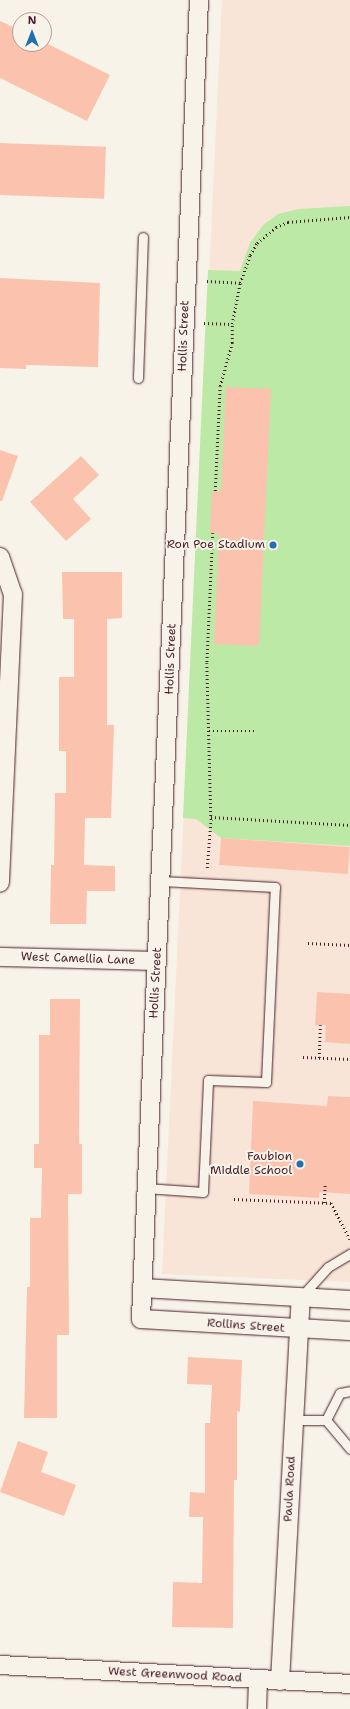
<!DOCTYPE html>
<html>
<head>
<meta charset="utf-8">
<style>
  body { margin:0 }
  #map { position:relative; width:350px; height:1709px; overflow:hidden; background:#f7f3e8; font-family:"Shantell Sans",sans-serif }
  div>[style] { position:absolute }
  [style*='--x'] { left:calc(var(--x)*1px); top:calc(var(--y)*1px); width:calc(var(--w)*1px); rotate:calc(var(--a)*1deg) }
  .built>* { inset:0; background:#f8e5d7 }
  .green>* { inset:0; background:#bce9a6 }
  .building>* { inset:0; background:#fbc3ae; transform-origin:0 0 }
  .path>* { height:2.5px; margin-top:-1.25px; transform-origin:0; background:repeating-linear-gradient(90deg,#4a1f2b 0 1px,transparent 0 4px) }
  .roads { filter:drop-shadow(0 0 1px #4a1f2b) drop-shadow(0 0 1px #4a1f2b) }
  .service>* { height:9px; margin:-4.5px; padding:0 4.5px; transform-origin:4.5px; border-radius:4.5px; background:#f7f3e8 }
  .minor>* { height:18px; margin:-9px; padding:0 9px; transform-origin:9px; border-radius:9px; background:#f7f3e8 }
  .dots>* { width:11px; height:11px; translate:-50% -50%; box-sizing:border-box; border:2px solid #f7f3e8; border-radius:50% }
  span { translate:-50% -50%; white-space:nowrap; text-align:center; line-height:1.15; -webkit-text-stroke:4px #f7f3e8; paint-order:stroke }
  .street-label { font-size:12px; color:#4a1f2b }
  .poi-label { font-size:12px; color:#4a1f2b }
  .right { translate:-100% -50%; text-align:right }
  .north { position:absolute; left:12px; top:12px; width:40px; height:40px; box-sizing:border-box; background:#f7f3e8; border:1px solid #b29e9c; border-radius:50%; rotate:0deg; font-size:11px; font-weight:700; line-height:16px; text-align:center; color:#4a1f2b }
  .north::after { content:''; display:block; margin:auto; width:14px; height:18px; background:#1f6fb2; clip-path:polygon(50% 0,100% 100%,50% 72%,0 100%) }
</style>
</head>
<body>
<div id="map">
  <div class="built">
    <i style="clip-path:polygon(222px 0,350px 0,350px 1282px,162px 1274px)"></i>
  </div>
  <div class="green">
    <i style="clip-path:polygon(350px 206px,350px 846px,221px 838px,196px 819px,183px 818px,208px 270px,240px 271px,250px 243px,263px 225px,278px 214px,299px 209px)"></i>
  </div>
  <div class="building">
    <i style="clip-path:polygon(0 21px,20px 30px,20px 44px,44px 42px,110px 75px,87px 121px,0 78px)"></i>
    <i style="left:0;top:143px;width:106px;height:52px;rotate:2deg"></i>
    <i style="clip-path:polygon(0 278px,100px 283px,98px 367px,26px 365px,26px 369px,0 368px)"></i>
    <i style="clip-path:polygon(226px 387px,271px 389px,259px 646px,214px 644px,219px 533px,210px 533px,212px 491px,221px 491px)"></i>
    <i style="clip-path:polygon(0 450px,18px 456px,2px 501px,0 501px)"></i>
    <i style="clip-path:polygon(81px 456px,99px 475px,73px 499px,91px 519px,66px 541px,30px 502px)"></i>
    <i style="clip-path:polygon(62px 572px,122px 572px,122px 618px,107px 619px,107px 725px,114px 725px,111px 818px,85px 818px,84px 865px,115px 866px,115px 891px,87px 891px,86px 924px,50px 924px,51px 865px,54px 865px,55px 793px,66px 793px,66px 751px,59px 751px,59px 677px,74px 677px,74px 619px,63px 619px)"></i>
    <i style="left:221px;top:838px;width:129px;height:27px;rotate:4deg"></i>
    <i style="clip-path:polygon(317px 992px,350px 994px,350px 1044px,325px 1042px,326px 1025px,315px 1025px)"></i>
    <i style="clip-path:polygon(50px 999px,80px 999px,79px 1144px,82px 1144px,82px 1194px,68px 1194px,69px 1335px,57px 1335px,57px 1418px,24px 1418px,27px 1287px,30px 1287px,30px 1218px,41px 1218px,42px 1168px,34px 1168px,34px 1144px,39px 1144px,39px 1035px,50px 1035px)"></i>
    <i style="clip-path:polygon(328px 1096px,350px 1097px,350px 1194px,319px 1192px,319px 1198px,249px 1194px,253px 1101px,327px 1106px)"></i>
    <i style="clip-path:polygon(188px 1357px,242px 1360px,240px 1412px,237px 1411px,237px 1480px,234px 1480px,233px 1628px,172px 1627px,173px 1582px,202px 1583px,203px 1517px,189px 1517px,190px 1492px,205px 1493px,205px 1423px,210px 1423px,212px 1385px,187px 1384px)"></i>
    <i style="clip-path:polygon(18px 1441px,48px 1452px,41px 1472px,76px 1485px,64px 1516px,0 1492px)"></i>
  </div>
  <div class="path">
    <i style="--x:207;--y:281;--w:33;--a:3"></i>
    <i style="--x:204;--y:323;--w:28;--a:2"></i>
    <i style="--x:215;--y:491;--w:105;--a:-87.3"></i>
    <i style="--x:220;--y:386;--w:45;--a:-74.4"></i>
    <i style="--x:232;--y:343;--w:19;--a:-90"></i>
    <i style="--x:232;--y:324;--w:42;--a:-79"></i>
    <i style="--x:240;--y:283;--w:30;--a:-70"></i>
    <i style="--x:250;--y:255;--w:14;--a:-60"></i>
    <i style="--x:257;--y:243;--w:25;--a:-40"></i>
    <i style="--x:276;--y:227;--w:13;--a:-23"></i>
    <i style="--x:288;--y:222;--w:62;--a:-4.6"></i>
    <i style="--x:213;--y:533;--w:130;--a:92.6"></i>
    <i style="--x:207;--y:663;--w:154;--a:88.5"></i>
    <i style="--x:211;--y:817;--w:139;--a:3.3"></i>
    <i style="--x:209;--y:731;--w:46;--a:0"></i>
    <i style="--x:207;--y:868;--w:51;--a:-85.5"></i>
    <i style="--x:308;--y:943;--w:42;--a:2.7"></i>
    <i style="--x:303;--y:1057;--w:47;--a:2.4"></i>
    <i style="--x:319;--y:1058;--w:33;--a:-88"></i>
    <i style="--x:234;--y:1199;--w:97;--a:2.4"></i>
    <i style="--x:331;--y:1203;--w:41;--a:62.2"></i>
    <i style="--x:324;--y:1203;--w:20;--a:-87"></i>
  </div>
  <div class="roads">
    <div class="service">
      <i style="--x:138;--y:378;--w:141;--a:-88"></i>
      <i style="--x:145;--y:1188;--w:58;--a:3.9"></i>
      <i style="--x:203;--y:1192;--w:112;--a:-87.4"></i>
      <i style="--x:208;--y:1080;--w:58;--a:2"></i>
      <i style="--x:266;--y:1082;--w:195;--a:-87.4"></i>
      <i style="--x:275;--y:887;--w:114;--a:-177"></i>
      <i style="--x:301;--y:1297;--w:40;--a:-48"></i>
      <i style="--x:328;--y:1267;--w:26;--a:-31"></i>
      <i style="--x:294;--y:1420;--w:32;--a:0"></i>
      <i style="--x:326;--y:1420;--w:30;--a:-63"></i>
      <i style="--x:340;--y:1393;--w:10;--a:-11"></i>
      <i style="--x:326;--y:1420;--w:38;--a:50"></i>
    </div>
    <div class="minor">
      <i style="--x:199;--y:0;--w:1320;--a:92.52"></i>
      <i style="--x:141;--y:1319;--w:209;--a:3.3"></i>
      <i style="--x:0;--y:557;--w:39;--a:71"></i>
      <i style="--x:13;--y:594;--w:289;--a:92.6"></i>
      <i style="--x:0;--y:957;--w:157;--a:1.5"></i>
      <i style="--x:142;--y:1288;--w:208;--a:3.3"></i>
      <i style="--x:0;--y:1665;--w:351;--a:3.1"></i>
      <i style="--x:280;--y:1681;--w:384;--a:-86.9"></i>
      <i style="--x:257;--y:1709;--w:29;--a:-88"></i>
    </div>
  </div>
  <div class="dots">
    <i style="left:273px;top:545px;background:#1f6fb2"></i>
    <i style="left:300px;top:1164px;background:#1f6fb2"></i>
  </div>
  <div class="street-label">
    <span style="left:184px;top:336px;rotate:-88deg">Hollis Street</span>
    <span style="left:171px;top:659px;rotate:-88deg">Hollis Street</span>
    <span style="left:78px;top:959px;rotate:2deg">West Camellia Lane</span>
    <span style="left:156px;top:983px;rotate:-87deg">Hollis Street</span>
    <span style="left:246px;top:1326px;rotate:4deg">Rollins Street</span>
    <span style="left:290px;top:1489px;rotate:-87deg">Paula Road</span>
    <span style="left:175px;top:1675px;rotate:3deg">West Greenwood Road</span>
  </div>
  <div class="poi-label">
    <span class="right" style="left:265px;top:545px">Ron Poe Stadium</span>
    <span class="right" style="left:292px;top:1164px">Faubion<br>Middle School</span>
  </div>
  <div class="north">N</div>
</div>
</body>
</html>
